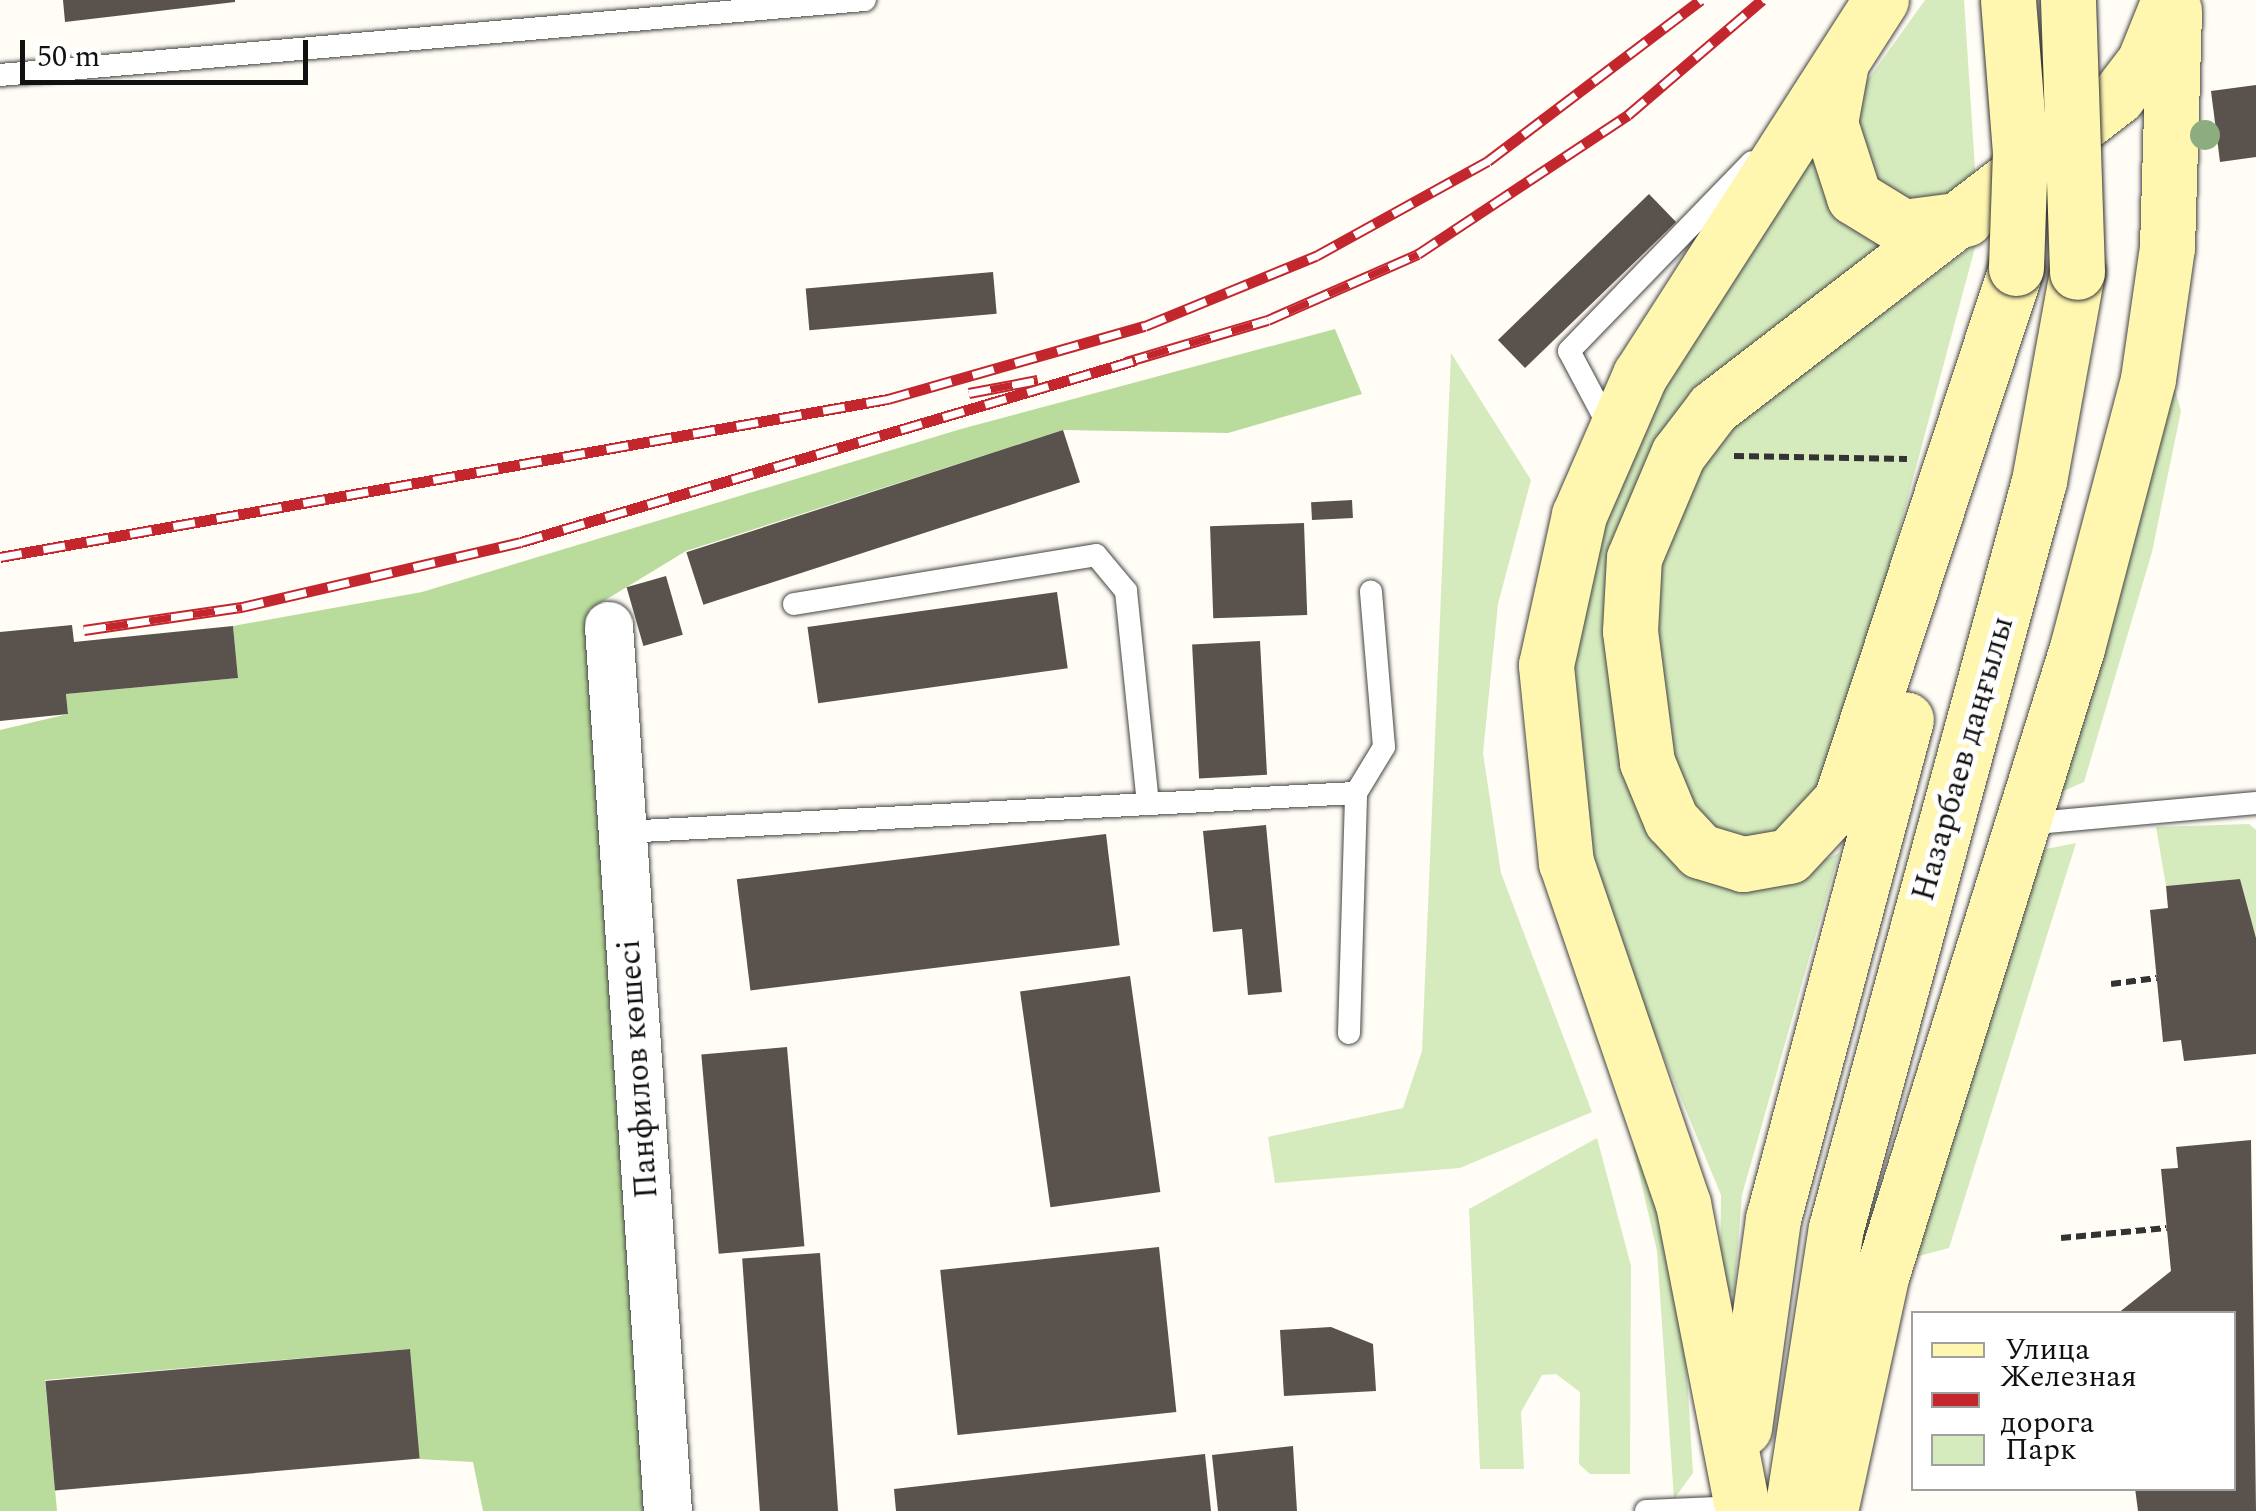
<!DOCTYPE html>
<html>
<head>
<meta charset="utf-8">
<style>
  body { margin:0 }
  #map { position:relative; width:2256px; height:1511px; overflow:hidden; background:#fffdf5; font-family:Spectral,serif }
  div>[style] { position:absolute }
  [style*='--x'] { left:calc(var(--x)*1px); top:calc(var(--y)*1px); width:calc(var(--w)*1px); rotate:calc(var(--a)*1deg) }
  .green>* { inset:0; background:#d5ebbd }
  .forest>* { inset:0; background:#b9dc9c }
  .building>* { inset:0; background:#5a524d; transform-origin:0 0 }
  .path>* { height:6px; margin-top:-3px; transform-origin:0; background:repeating-linear-gradient(90deg,#333 0 10px,transparent 0 15px) }
  .roads { filter:drop-shadow(0 0 2px #444) drop-shadow(0 0 2px #444) }
  .lane>* { height:22px; margin:-11px; padding:0 11px; transform-origin:11px; border-radius:11px; background:#fff }
  .street>* { height:48px; margin:-24px; padding:0 24px; transform-origin:24px; border-radius:24px; background:#fff }
  .secondary>* { height:55px; margin:-27.5px; padding:0 27.5px; transform-origin:27.5px; border-radius:27.5px; background:#fff6b0 }
  .rail>* { height:11px; margin-top:-5.5px; transform-origin:0; background:repeating-linear-gradient(90deg,#fff 0 22px,#c4262e 0 44px); box-sizing:border-box; border-block:2px solid #c4262e }
  .bridges { filter:drop-shadow(0 0 2px #333) drop-shadow(0 0 2px #333) }
  .secondary-bridge>* { height:55px; margin:-27.5px; padding:0 27.5px; transform-origin:27.5px; border-radius:27.5px; background:#fff6b0 }
  .trees>* { width:30px; height:30px; margin:-15px; border-radius:50%; background:#8dad7f }
  span { translate:-50% -50%; white-space:nowrap; text-align:center; line-height:1.15; -webkit-text-stroke:10px #fff; paint-order:stroke }
  .street-label { font-size:32px; color:#111 }
  .legend { position:absolute; left:1911px; top:1311px; width:325px; height:180px; box-sizing:border-box; background:#fff; border:2px solid #a0a0a0; margin:0; padding:12px 18px; list-style:none; font-size:30px; color:#111 }
  .legend li { display:flex; align-items:center; gap:20px; height:50px }
  .legend b { width:50px; border:2px solid #a0a0a0 }
  .scale { position:absolute; left:20px; top:40px; width:288px; height:45px; box-sizing:border-box; border:5px solid #111; border-top:0; padding-left:12px; font-size:30px; line-height:35px; white-space:nowrap; color:#111; -webkit-text-stroke:8px #fff; paint-order:stroke }
</style>
</head>
<body>
<div id="map">
  <div class="green">
    <i style="clip-path:polygon(1925px 0,1964px 0,1977px 199px,1882px 202px,1847px 109px)"></i>
    <i style="clip-path:polygon(1817px 123px,1912px 243px,1648px 468px,1660px 829px,1815px 864px,1839px 853px,1742px 1195px,1734px 1294px,1720px 1290px,1721px 1195px,1608px 922px,1578px 786px,1569px 668px,1605px 485px)"></i>
    <i style="clip-path:polygon(1976px 244px,1828px 795px,1815px 815px,1744px 850px,1684px 812px,1675px 793px,1653px 603px,1663px 551px,1696px 469px,1737px 422px)"></i>
    <i style="clip-path:polygon(1451px 353px,1531px 480px,1498px 604px,1483px 753px,1501px 873px,1592px 1112px,1460px 1168px,1275px 1183px,1268px 1137px,1403px 1108px,1422px 1051px)"></i>
    <i style="clip-path:polygon(2171px 376px,2181px 411px,2152px 552px,2084px 782px,2043px 800px,2162px 435px)"></i>
    <i style="clip-path:polygon(2249px 824px,2256px 830px,2256px 938px,2240px 879px,2166px 886px,2156px 827px)"></i>
    <i style="clip-path:polygon(2076px 843px,1949px 1248px,1904px 1260px,2036px 851px)"></i>
    <i style="clip-path:polygon(1597px 1138px,1631px 1266px,1630px 1474px,1590px 1474px,1579px 1464px,1580px 1392px,1556px 1374px,1542px 1375px,1521px 1412px,1524px 1469px,1480px 1469px,1469px 1209px)"></i>
    <i style="clip-path:polygon(1633px 1147px,1647px 1150px,1679px 1244px,1693px 1473px,1674px 1499px,1657px 1251px)"></i>
  </div>
  <div class="forest">
    <i style="clip-path:polygon(1335px 329px,1362px 394px,1228px 433px,1063px 430px,686px 551px,589px 610px,648px 1511px,483px 1511px,473px 1462px,419px 1459px,409px 1349px,45px 1380px,57px 1511px,0 1511px,0 730px,68px 714px,66px 694px,238px 678px,233px 626px,422px 592px,961px 429px)"></i>
  </div>
  <div class="building">
    <i style="clip-path:polygon(63px 0,235px 0,235px 2px,65px 22px)"></i>
    <i style="clip-path:polygon(2256px 85px,2256px 157px,2220px 162px,2211px 91px)"></i>
    <i style="left:1649px;top:194px;width:39px;height:210px;rotate:46deg"></i>
    <i style="left:993px;top:272px;width:42px;height:188px;rotate:85deg"></i>
    <i style="left:1063px;top:430px;width:55px;height:396px;rotate:72deg"></i>
    <i style="left:1352px;top:500px;width:18px;height:41px;rotate:87deg"></i>
    <i style="left:1304px;top:523px;width:92px;height:94px;rotate:88deg"></i>
    <i style="left:666px;top:576px;width:61px;height:41px;rotate:74deg"></i>
    <i style="left:1057px;top:592px;width:77px;height:252px;rotate:82deg"></i>
    <i style="clip-path:polygon(72px 625px,74px 642px,233px 626px,238px 678px,66px 694px,68px 714px,0 721px,0 632px)"></i>
    <i style="left:1260px;top:641px;width:134px;height:68px;rotate:87deg"></i>
    <i style="clip-path:polygon(1266px 825px,1282px 992px,1248px 995px,1242px 929px,1213px 932px,1203px 831px)"></i>
    <i style="left:1106px;top:834px;width:112px;height:372px;rotate:83deg"></i>
    <i style="clip-path:polygon(2240px 879px,2256px 938px,2256px 1054px,2184px 1061px,2181px 1040px,2163px 1042px,2150px 910px,2168px 908px,2166px 886px)"></i>
    <i style="left:1130px;top:976px;width:218px;height:111px;rotate:82deg"></i>
    <i style="left:787px;top:1047px;width:200px;height:86px;rotate:85deg"></i>
    <i style="clip-path:polygon(2251px 1140px,2256px 1511px,2138px 1511px,2135px 1488px,2234px 1488px,2234px 1314px,2117px 1314px,2171px 1271px,2161px 1169px,2178px 1168px,2176px 1147px)"></i>
    <i style="left:1159px;top:1247px;width:166px;height:220px;rotate:84deg"></i>
    <i style="left:820px;top:1253px;width:259px;height:78px;rotate:86deg"></i>
    <i style="clip-path:polygon(1331px 1327px,1373px 1344px,1376px 1391px,1284px 1396px,1280px 1330px)"></i>
    <i style="left:410px;top:1349px;width:110px;height:366px;rotate:85deg"></i>
    <i style="clip-path:polygon(1293px 1446px,1297px 1511px,1218px 1511px,1212px 1455px)"></i>
    <i style="clip-path:polygon(1205px 1454px,1211px 1511px,896px 1511px,894px 1489px)"></i>
  </div>
  <div class="path">
    <i style="--x:1734;--y:456;--w:173;--a:1"></i>
    <i style="--x:2111;--y:984;--w:46;--a:-7.4"></i>
    <i style="--x:2061;--y:1238;--w:106;--a:-5.4"></i>
  </div>
  <div class="roads">
    <div class="lane">
      <i style="--x:0;--y:75;--w:868;--a:-4.96"></i>
      <i style="--x:1611;--y:430;--w:89;--a:-118"></i>
      <i style="--x:1569;--y:351;--w:263;--a:-45.9"></i>
      <i style="--x:794;--y:604;--w:306;--a:-9.2"></i>
      <i style="--x:1096;--y:555;--w:47;--a:50.2"></i>
      <i style="--x:1126;--y:591;--w:214;--a:84.1"></i>
      <i style="--x:2025;--y:824;--w:232;--a:-5.2"></i>
      <i style="--x:623;--y:832;--w:734;--a:-3.05"></i>
      <i style="--x:1356;--y:793;--w:54;--a:-58.7"></i>
      <i style="--x:1384;--y:747;--w:156;--a:-94.8"></i>
      <i style="--x:1349;--y:1033;--w:240;--a:-88.3"></i>
      <i style="--x:1646;--y:1511;--w:96;--a:-2.4"></i>
    </div>
    <div class="street">
      <i style="--x:609;--y:626;--w:887;--a:86.19"></i>
    </div>
    <div class="secondary">
      <i style="--x:1841;--y:63;--w:61;--a:100.4"></i>
      <i style="--x:1830;--y:123;--w:78;--a:72"></i>
      <i style="--x:1854;--y:197;--w:57;--a:31.5"></i>
      <i style="--x:1903;--y:227;--w:63;--a:-7.4"></i>
      <i style="--x:2016;--y:268;--w:560;--a:108.21"></i>
      <i style="--x:1841;--y:800;--w:76;--a:132.9"></i>
      <i style="--x:1789;--y:856;--w:47;--a:170.1"></i>
      <i style="--x:1743;--y:864;--w:45;--a:-163.2"></i>
      <i style="--x:1700;--y:851;--w:42;--a:-133.1"></i>
      <i style="--x:1671;--y:820;--w:63;--a:-112.5"></i>
      <i style="--x:1647;--y:762;--w:132;--a:-97.4"></i>
      <i style="--x:1630;--y:631;--w:73;--a:-86.9"></i>
      <i style="--x:1634;--y:558;--w:113;--a:-67.1"></i>
      <i style="--x:1678;--y:454;--w:58;--a:-52.7"></i>
      <i style="--x:1713;--y:408;--w:510;--a:-37.59"></i>
      <i style="--x:2117;--y:97;--w:44;--a:-52.4"></i>
      <i style="--x:2144;--y:62;--w:67;--a:-68"></i>
      <i style="--x:1744;--y:1428;--w:211;--a:-82.1"></i>
      <i style="--x:1773;--y:1219;--w:517;--a:-75.1"></i>
      <i style="--x:1742;--y:1507;--w:309;--a:-101"></i>
      <i style="--x:1683;--y:1204;--w:361;--a:-108.9"></i>
      <i style="--x:1566;--y:863;--w:199;--a:-95.8"></i>
      <i style="--x:1546;--y:665;--w:154;--a:-77.6"></i>
      <i style="--x:1579;--y:515;--w:153;--a:-66.5"></i>
      <i style="--x:1640;--y:375;--w:446;--a:-57.3"></i>
      <i style="--x:1792;--y:1511;--w:286;--a:-81.2"></i>
      <i style="--x:1836;--y:1228;--w:774;--a:-74.8"></i>
      <i style="--x:2039;--y:481;--w:212;--a:-79.7"></i>
      <i style="--x:1830;--y:1511;--w:239;--a:-77.7"></i>
      <i style="--x:1881;--y:1277;--w:659;--a:-72.69"></i>
      <i style="--x:2077;--y:648;--w:278;--a:-75.2"></i>
      <i style="--x:2148;--y:379;--w:133;--a:-81.8"></i>
      <i style="--x:2167;--y:247;--w:237;--a:-88.3"></i>
    </div>
  </div>
  <div class="rail">
    <i style="--x:1126;--y:362;--w:148;--a:-16.5"></i>
    <i style="--x:1268;--y:320;--w:164;--a:-23.7"></i>
    <i style="--x:1418;--y:254;--w:252;--a:-33.5"></i>
    <i style="--x:1628;--y:115;--w:177;--a:-40.6"></i>
    <i style="--x:969;--y:393;--w:70;--a:-10.7"></i>
    <i style="--x:0;--y:557;--w:902;--a:-10.09"></i>
    <i style="--x:888;--y:399;--w:267;--a:-15.9"></i>
    <i style="--x:1145;--y:326;--w:185;--a:-22.3"></i>
    <i style="--x:1316;--y:256;--w:196;--a:-28.9"></i>
    <i style="--x:1488;--y:161;--w:267;--a:-37.1"></i>
    <i style="--x:84;--y:630;--w:160;--a:-8.3"></i>
    <i style="--x:242;--y:607;--w:286;--a:-13.1"></i>
    <i style="--x:521;--y:542;--w:641;--a:-16.49"></i>
  </div>
  <div class="bridges">
    <div class="secondary-bridge">
      <i style="--x:2008;--y:0;--w:152;--a:85.5"></i>
      <i style="--x:2020;--y:152;--w:116;--a:92"></i>
      <i style="--x:2068;--y:0;--w:272;--a:88.1"></i>
    </div>
  </div>
  <div class="trees">
    <i style="left:2205px;top:135px"></i>
  </div>
  <div class="street-label">
    <span style="left:1964px;top:759px;rotate:-74deg">Назарбаев даңғылы</span>
    <span style="left:639px;top:1069px;rotate:-94deg">Панфилов көшесі</span>
  </div>
  <ul class="legend">
  <li><b style="height:12px;background:#fff6b0"></b>Улица</li>
  <li><b style="height:12px;background:#c4262e"></b>Железная дорога</li>
  <li><b style="height:28px;background:#d5ebbd"></b>Парк</li>
  </ul>
  <div class="scale">50 m</div>
</div>
</body>
</html>
